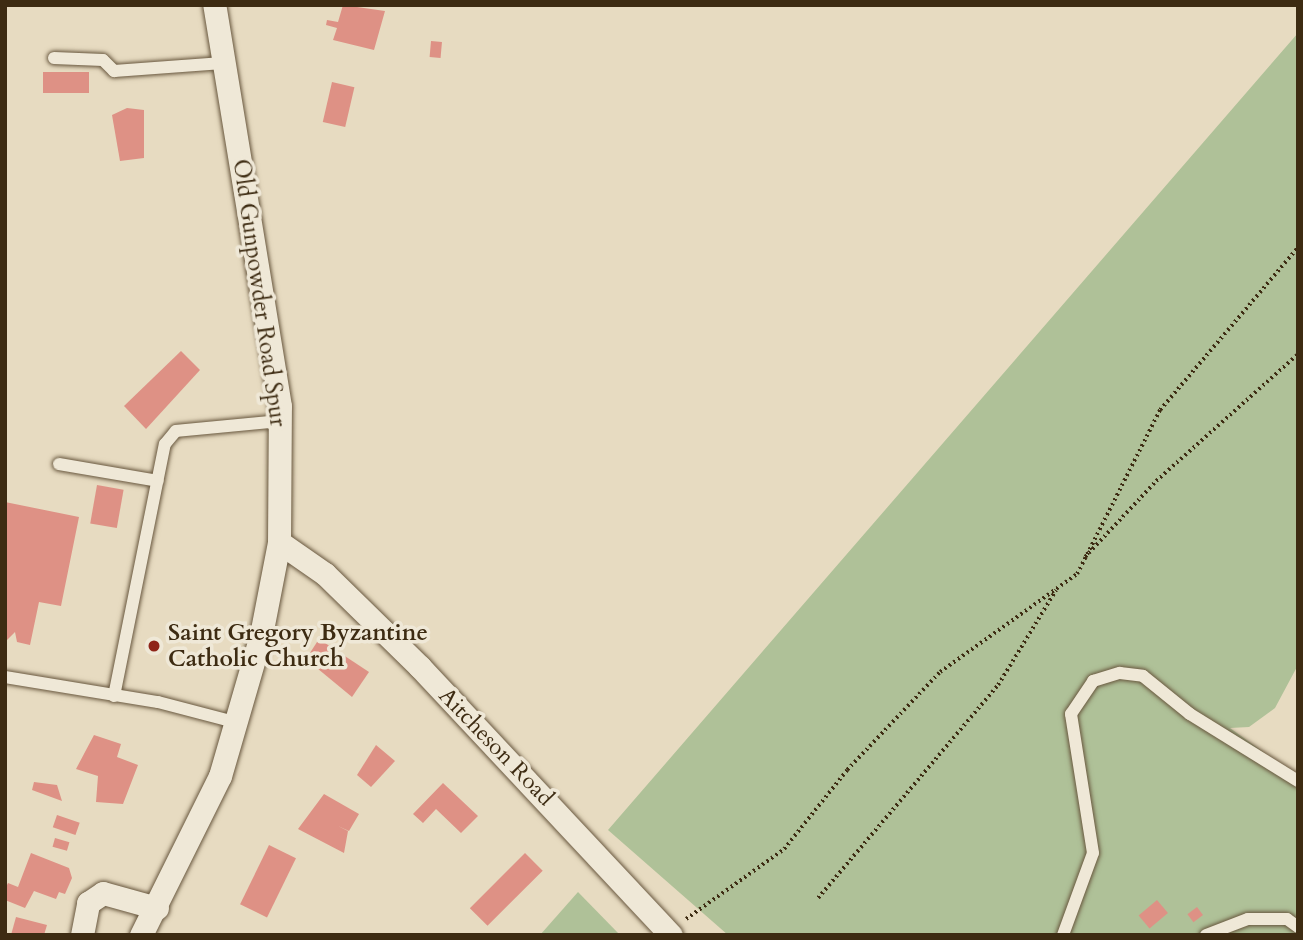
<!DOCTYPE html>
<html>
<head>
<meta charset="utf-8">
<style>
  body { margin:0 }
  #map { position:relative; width:1303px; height:940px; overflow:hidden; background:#e7dbc1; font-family:Cardo,serif }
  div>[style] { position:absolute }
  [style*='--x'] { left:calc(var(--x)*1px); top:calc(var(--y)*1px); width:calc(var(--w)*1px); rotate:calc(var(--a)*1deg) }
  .green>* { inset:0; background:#afc198 }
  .building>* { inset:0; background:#de9185; transform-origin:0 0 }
  .path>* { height:3.5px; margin-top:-1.75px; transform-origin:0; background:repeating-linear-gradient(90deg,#3d2b12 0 2px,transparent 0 5.5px) }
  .roads { filter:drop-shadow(0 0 2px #68573e) drop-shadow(0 0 2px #68573e) }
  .service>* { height:12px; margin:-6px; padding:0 6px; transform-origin:6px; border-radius:6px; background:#efe8d7 }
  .minor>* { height:23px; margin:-11.5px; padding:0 11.5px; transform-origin:11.5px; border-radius:11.5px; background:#efe8d7 }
  .dots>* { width:19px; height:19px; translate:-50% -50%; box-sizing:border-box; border:4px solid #efe8d7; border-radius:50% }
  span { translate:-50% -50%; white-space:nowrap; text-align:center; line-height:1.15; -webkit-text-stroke:7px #efe8d7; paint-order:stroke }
  .street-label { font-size:23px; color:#3d2b12 }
  .poi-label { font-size:23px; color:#3d2b12; font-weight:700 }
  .left { translate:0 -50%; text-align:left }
  .frame { position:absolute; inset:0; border:7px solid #3d2b12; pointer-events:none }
</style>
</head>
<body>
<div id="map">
  <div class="green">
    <i style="clip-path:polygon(1298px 33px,1298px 665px,1275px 708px,1249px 727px,1230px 728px,1298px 777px,1298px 935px,728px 935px,608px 830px)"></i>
    <i style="clip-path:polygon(578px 892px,620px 935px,540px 935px)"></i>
  </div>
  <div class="building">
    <i style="clip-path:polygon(343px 5px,385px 11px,374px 50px,333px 40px,337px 28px,326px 25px,327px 20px,338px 22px)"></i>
    <i style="left:431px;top:41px;width:11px;height:16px;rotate:5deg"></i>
    <i style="left:43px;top:72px;width:46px;height:21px"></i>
    <i style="left:332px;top:82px;width:23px;height:41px;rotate:13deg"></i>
    <i style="clip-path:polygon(127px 108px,144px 110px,144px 158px,120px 161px,112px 115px)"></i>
    <i style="clip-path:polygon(181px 351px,200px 370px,146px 429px,124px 406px)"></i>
    <i style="left:97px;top:485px;width:27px;height:39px;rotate:10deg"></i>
    <i style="clip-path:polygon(5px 502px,79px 517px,61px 606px,39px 602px,30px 645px,17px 642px,15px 632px,5px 642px)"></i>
    <i style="clip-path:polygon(319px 639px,369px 672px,352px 697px,306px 659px)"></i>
    <i style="clip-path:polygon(94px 735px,121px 744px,117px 757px,138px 765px,123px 804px,96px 802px,98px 776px,76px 769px)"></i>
    <i style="clip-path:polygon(376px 745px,395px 761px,371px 787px,357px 775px)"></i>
    <i style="clip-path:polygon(34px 782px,57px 785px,62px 801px,32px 790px)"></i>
    <i style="clip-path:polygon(443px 783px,478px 816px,461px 833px,436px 809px,423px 823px,413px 814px)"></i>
    <i style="clip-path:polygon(324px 794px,359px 814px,349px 831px,338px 826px,348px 831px,344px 853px,298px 829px)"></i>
    <i style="left:57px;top:815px;width:24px;height:13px;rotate:19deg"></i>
    <i style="left:55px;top:838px;width:15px;height:9px;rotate:16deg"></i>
    <i style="left:269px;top:845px;width:30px;height:66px;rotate:26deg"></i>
    <i style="clip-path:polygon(31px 853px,69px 868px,72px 878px,65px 894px,59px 892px,56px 899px,34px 891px,25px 908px,5px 900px,5px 889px,8px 883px,18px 887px)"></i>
    <i style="left:525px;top:853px;width:25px;height:78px;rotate:45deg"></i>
    <i style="left:1157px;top:900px;width:17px;height:24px;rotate:50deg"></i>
    <i style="left:1197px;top:907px;width:10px;height:12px;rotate:53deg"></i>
    <i style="clip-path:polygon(16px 917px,47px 925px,44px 935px,11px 935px)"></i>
  </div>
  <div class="path">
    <i style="--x:1085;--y:557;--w:104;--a:-46.9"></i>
    <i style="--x:1156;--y:481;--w:191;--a:-41.8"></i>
    <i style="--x:818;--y:898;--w:279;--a:-49.8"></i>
    <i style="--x:998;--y:685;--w:111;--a:-58.6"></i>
    <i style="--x:686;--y:919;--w:120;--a:-35.5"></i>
    <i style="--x:784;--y:849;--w:101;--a:-51.4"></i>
    <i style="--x:847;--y:770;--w:135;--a:-46.5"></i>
    <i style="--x:940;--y:672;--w:168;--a:-35.6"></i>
    <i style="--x:1077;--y:574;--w:184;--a:-63.2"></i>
    <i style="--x:1160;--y:410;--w:214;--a:-49.7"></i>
  </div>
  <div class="roads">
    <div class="service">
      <i style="--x:54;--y:58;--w:49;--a:2.3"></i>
      <i style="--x:103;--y:60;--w:16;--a:45"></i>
      <i style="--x:114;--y:71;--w:109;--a:-4.2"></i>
      <i style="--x:59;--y:464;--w:100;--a:9.7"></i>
      <i style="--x:5;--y:677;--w:155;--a:9.3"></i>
      <i style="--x:158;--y:702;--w:83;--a:14.7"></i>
      <i style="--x:114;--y:696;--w:257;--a:-78.6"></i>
      <i style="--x:165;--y:444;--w:17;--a:-50"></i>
      <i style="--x:176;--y:431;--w:104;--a:-5.5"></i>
      <i style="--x:1063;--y:935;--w:87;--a:-69.9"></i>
      <i style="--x:1093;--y:853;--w:141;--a:-99"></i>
      <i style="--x:1071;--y:714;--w:40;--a:-56"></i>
      <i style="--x:1093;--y:681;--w:28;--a:-17"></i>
      <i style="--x:1120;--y:673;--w:23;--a:7"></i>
      <i style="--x:1143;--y:676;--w:60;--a:39"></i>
      <i style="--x:1190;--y:714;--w:127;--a:31.8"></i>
      <i style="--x:1206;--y:935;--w:45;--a:-20.9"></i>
      <i style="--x:1248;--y:919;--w:39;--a:0"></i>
      <i style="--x:1287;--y:919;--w:14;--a:36"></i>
    </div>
    <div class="minor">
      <i style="--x:279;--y:542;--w:56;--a:34.8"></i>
      <i style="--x:325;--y:574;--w:133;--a:44.4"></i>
      <i style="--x:420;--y:667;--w:367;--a:46.9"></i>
      <i style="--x:82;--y:935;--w:33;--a:-79"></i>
      <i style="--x:88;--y:903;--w:18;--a:-34"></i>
      <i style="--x:103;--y:893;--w:56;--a:15.5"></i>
      <i style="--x:141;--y:935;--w:178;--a:-63.6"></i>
      <i style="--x:220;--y:776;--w:147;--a:-73.8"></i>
      <i style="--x:261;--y:635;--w:95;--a:-79"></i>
      <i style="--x:279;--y:542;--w:136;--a:-89.6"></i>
      <i style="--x:280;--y:406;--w:406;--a:-99.3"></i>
    </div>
  </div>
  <div class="dots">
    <i style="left:154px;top:646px;background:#8f2418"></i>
  </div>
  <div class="street-label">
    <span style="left:259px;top:293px;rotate:82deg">Old Gunpowder Road Spur</span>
    <span style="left:496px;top:747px;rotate:46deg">Aitcheson Road</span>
  </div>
  <div class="poi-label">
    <span class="left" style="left:168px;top:646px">Saint Gregory Byzantine<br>Catholic Church</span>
  </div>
  <div class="frame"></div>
</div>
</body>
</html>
